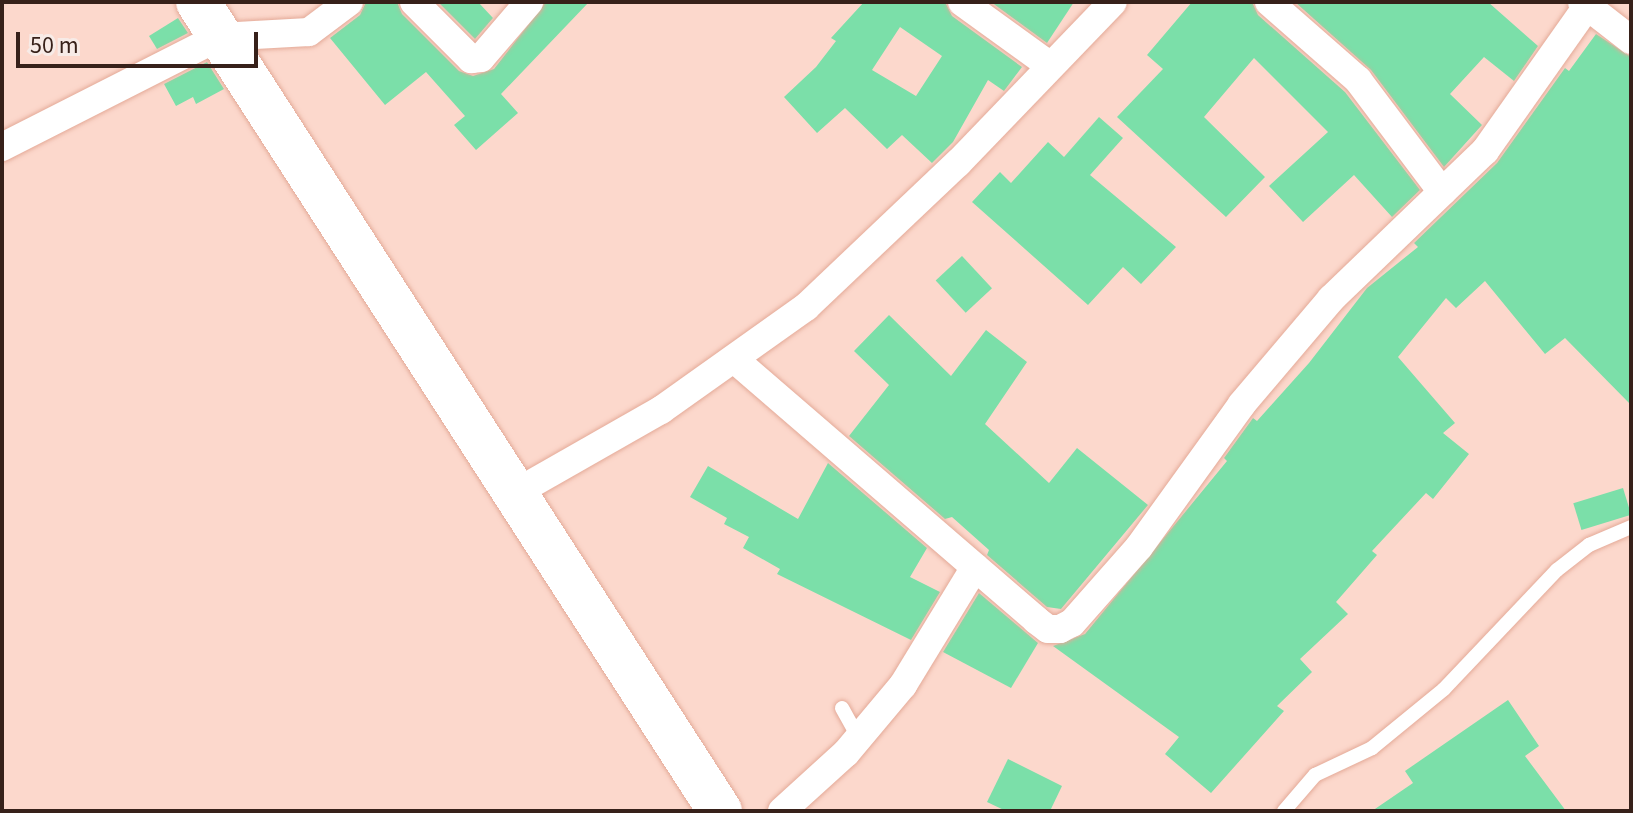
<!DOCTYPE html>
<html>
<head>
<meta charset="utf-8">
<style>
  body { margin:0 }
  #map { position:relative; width:1633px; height:813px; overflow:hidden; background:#fcd8cc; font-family:"Source Sans 3",sans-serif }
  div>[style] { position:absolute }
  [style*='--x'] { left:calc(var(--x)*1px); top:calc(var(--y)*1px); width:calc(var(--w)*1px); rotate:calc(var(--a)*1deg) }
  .building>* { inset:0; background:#7bdfa9; transform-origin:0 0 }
  .roads { filter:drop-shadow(0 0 2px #e4aa98) drop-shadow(0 0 2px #e4aa98) }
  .service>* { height:14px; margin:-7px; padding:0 7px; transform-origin:7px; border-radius:7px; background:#fff }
  .minor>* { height:28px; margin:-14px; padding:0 14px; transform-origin:14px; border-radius:14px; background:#fff }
  .primary>* { height:44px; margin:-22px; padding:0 22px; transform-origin:22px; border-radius:22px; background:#fff }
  span { translate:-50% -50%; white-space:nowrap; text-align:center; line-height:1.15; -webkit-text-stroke:6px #f7ebe7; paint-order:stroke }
  .frame { position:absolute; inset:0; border:4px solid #37211a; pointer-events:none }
  .scale { position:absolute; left:16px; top:32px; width:242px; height:36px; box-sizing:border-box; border:4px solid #37211a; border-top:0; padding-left:10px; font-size:24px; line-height:28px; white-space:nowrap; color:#37211a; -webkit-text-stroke:6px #f7ebe7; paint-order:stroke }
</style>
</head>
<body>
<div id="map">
  <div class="building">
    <i style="clip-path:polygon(366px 2px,397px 2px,402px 14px,459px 71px,473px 76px,494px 69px,546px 2px,589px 2px,501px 94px,518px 113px,476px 150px,454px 125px,465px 116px,426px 72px,385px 105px,330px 38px,360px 15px)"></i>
    <i style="clip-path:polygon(438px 2px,478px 2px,493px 18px,475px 39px)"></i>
    <i style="clip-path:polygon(evenodd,864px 2px,945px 2px,952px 16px,1022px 67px,1004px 91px,988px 80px,953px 142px,932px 163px,902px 135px,887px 149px,845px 108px,817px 133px,784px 97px,816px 67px,836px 41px,831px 38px,864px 2px,900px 27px,942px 56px,916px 96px,872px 70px,900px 27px)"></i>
    <i style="clip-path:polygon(991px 2px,1074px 2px,1047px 43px)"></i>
    <i style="clip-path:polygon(1192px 2px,1252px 2px,1258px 15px,1345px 92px,1420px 190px,1392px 217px,1354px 175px,1303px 222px,1269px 186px,1328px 132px,1254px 58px,1204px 117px,1265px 177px,1226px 217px,1117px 117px,1163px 69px,1147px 55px)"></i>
    <i style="clip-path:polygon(1295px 2px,1488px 2px,1538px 46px,1514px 81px,1484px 57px,1450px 94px,1482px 125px,1444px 167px,1371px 70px)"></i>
    <i style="clip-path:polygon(178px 18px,188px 33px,157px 49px,149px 36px)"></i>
    <i style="clip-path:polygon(1596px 34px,1631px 57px,1631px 405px,1565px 338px,1545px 354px,1485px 281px,1456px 308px,1446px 298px,1398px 357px,1455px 423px,1443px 433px,1469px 454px,1433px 499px,1426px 493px,1372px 551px,1377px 555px,1336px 602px,1348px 614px,1300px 659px,1312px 672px,1277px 706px,1284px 711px,1211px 793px,1165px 754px,1179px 737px,1053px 646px,1085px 634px,1227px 461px,1224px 458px,1253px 418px,1257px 421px,1309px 363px,1367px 288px,1418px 247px,1414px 243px,1497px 163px,1565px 68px,1569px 71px)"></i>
    <i style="clip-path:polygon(207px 62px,224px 89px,196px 104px,193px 97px,176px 106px,164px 84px)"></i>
    <i style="clip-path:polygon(1099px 117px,1123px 138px,1090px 175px,1176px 247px,1141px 284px,1123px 267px,1088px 305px,972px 202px,1000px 172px,1011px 183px,1048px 142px,1064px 157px)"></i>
    <i style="left:962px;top:256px;width:44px;height:36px;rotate:47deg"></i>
    <i style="clip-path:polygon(889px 315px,951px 376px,986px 330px,1027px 362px,985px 424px,1049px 483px,1077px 448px,1148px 505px,1061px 609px,1047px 607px,987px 555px,989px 550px,952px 517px,945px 519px,849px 436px,889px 385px,854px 351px)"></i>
    <i style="clip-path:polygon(828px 463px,927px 548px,910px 577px,940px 592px,911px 640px,777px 574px,780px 569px,743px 548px,749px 537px,724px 524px,727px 518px,690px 497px,708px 466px,798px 519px)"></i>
    <i style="left:1623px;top:488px;width:28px;height:52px;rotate:73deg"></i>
    <i style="clip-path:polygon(979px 593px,1038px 643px,1011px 688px,943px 652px)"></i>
    <i style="clip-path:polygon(1508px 700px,1539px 746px,1525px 756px,1566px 811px,1372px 811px,1413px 783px,1405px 771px)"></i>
    <i style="clip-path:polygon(1008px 759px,1062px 786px,1050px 811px,1006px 811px,987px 802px)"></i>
  </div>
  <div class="roads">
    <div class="service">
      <i style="--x:842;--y:708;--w:35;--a:61"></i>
      <i style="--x:1284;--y:811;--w:48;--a:-49.3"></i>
      <i style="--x:1315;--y:775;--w:63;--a:-25.3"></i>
      <i style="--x:1372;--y:748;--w:93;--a:-39.3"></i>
      <i style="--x:1444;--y:689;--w:164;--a:-46.5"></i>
      <i style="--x:1557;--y:570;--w:41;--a:-38"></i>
      <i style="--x:1589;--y:545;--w:46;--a:-23.2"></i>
    </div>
    <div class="minor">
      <i style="--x:414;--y:2;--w:81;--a:45"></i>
      <i style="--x:471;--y:59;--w:10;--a:-6"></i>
      <i style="--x:481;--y:58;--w:74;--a:-49.4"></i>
      <i style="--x:962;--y:2;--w:107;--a:35.9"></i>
      <i style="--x:1269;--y:2;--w:118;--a:41.2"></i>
      <i style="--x:1358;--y:80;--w:140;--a:53.1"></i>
      <i style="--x:1582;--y:2;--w:62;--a:37.8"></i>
      <i style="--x:2;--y:147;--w:243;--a:-26.9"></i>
      <i style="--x:219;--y:37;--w:90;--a:-3.2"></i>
      <i style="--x:309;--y:32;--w:50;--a:-36.9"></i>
      <i style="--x:734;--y:359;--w:399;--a:40.8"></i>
      <i style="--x:1036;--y:620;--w:15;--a:37"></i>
      <i style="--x:1048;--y:629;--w:12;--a:0"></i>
      <i style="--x:1060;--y:629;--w:13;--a:-27"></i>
      <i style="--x:1072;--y:623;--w:101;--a:-48.6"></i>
      <i style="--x:1139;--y:547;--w:176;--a:-54.2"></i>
      <i style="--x:1242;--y:404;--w:138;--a:-49.7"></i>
      <i style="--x:1331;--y:299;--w:214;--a:-43.9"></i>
      <i style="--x:1485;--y:151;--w:182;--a:-54.8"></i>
      <i style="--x:517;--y:492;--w:166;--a:-29.7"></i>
      <i style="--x:661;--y:410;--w:178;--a:-35.4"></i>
      <i style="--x:806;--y:307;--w:209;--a:-43.5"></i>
      <i style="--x:958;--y:163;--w:223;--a:-46.1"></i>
      <i style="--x:782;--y:811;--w:86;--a:-42.2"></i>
      <i style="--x:846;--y:753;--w:89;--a:-50"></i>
      <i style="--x:903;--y:685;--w:138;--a:-58.6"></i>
    </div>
    <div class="primary">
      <i style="--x:198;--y:2;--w:963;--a:57.17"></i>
    </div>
  </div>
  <div class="frame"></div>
  <div class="scale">50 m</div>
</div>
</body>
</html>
